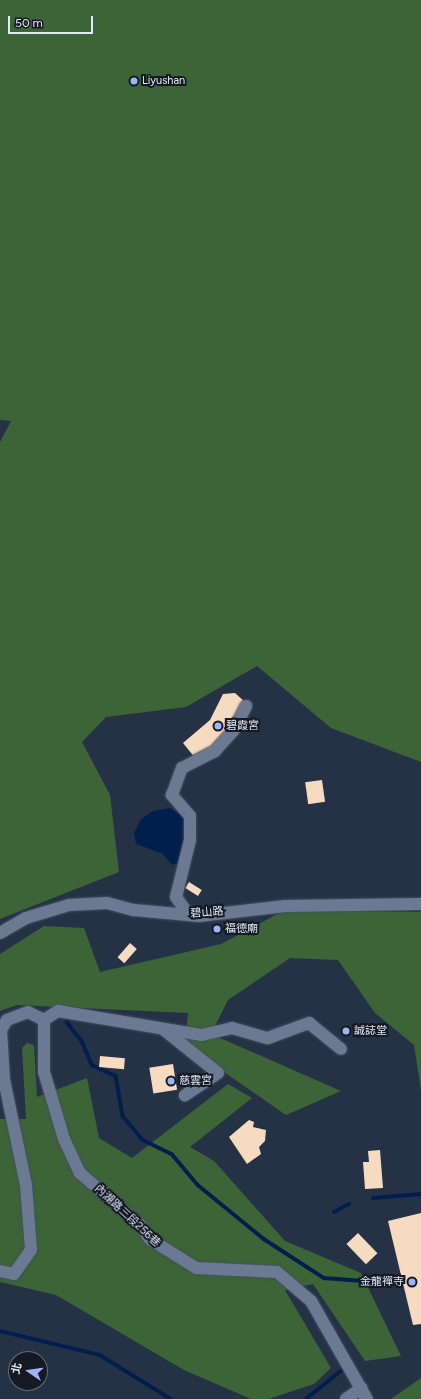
<!DOCTYPE html>
<html>
<head>
<meta charset="utf-8">
<style>
  body { margin:0 }
  #map { position:relative; width:421px; height:1399px; overflow:hidden; background:#253246; font-family:Figtree,"Noto Sans TC",sans-serif }
  div>[style] { position:absolute }
  [style*='--x'] { left:calc(var(--x)*1px); top:calc(var(--y)*1px); width:calc(var(--w)*1px); rotate:calc(var(--a)*1deg) }
  .green>* { inset:0; background:#3c6437 }
  .water>* { inset:0; background:#001f4d }
  .stream>* { height:3.5px; margin:-1.75px; padding:0 1.75px; transform-origin:1.75px; border-radius:1.75px; background:#001f4d }
  .building>* { inset:0; background:#f7dbc1; transform-origin:0 0 }
  .roads { filter:drop-shadow(0 0 1px #454f61) drop-shadow(0 0 1px #454f61) }
  .minor>* { height:12px; margin:-6px; padding:0 6px; transform-origin:6px; border-radius:6px; background:#6b7a92 }
  .dots>* { width:11px; height:11px; translate:-50% -50%; box-sizing:border-box; border:2px solid #141923; border-radius:50% }
  span { translate:-50% -50%; white-space:nowrap; text-align:center; line-height:1.15; -webkit-text-stroke:4px #141923; paint-order:stroke }
  .poi-label { font-size:11px; color:#e1eaf7 }
  .left { translate:0 -50%; text-align:left }
  .right { translate:-100% -50%; text-align:right }
  .street-label { font-size:11px; color:#e1eaf7 }
  .north { position:absolute; left:8px; top:1351px; width:40px; height:40px; box-sizing:border-box; background:#141923; border:1px solid #666d78; border-radius:50%; rotate:283deg; font-size:11px; font-weight:700; line-height:16px; text-align:center; color:#e1eaf7 }
  .north::after { content:''; display:block; margin:auto; width:14px; height:18px; background:#9fb3fd; clip-path:polygon(50% 0,100% 100%,50% 72%,0 100%) }
  .scale { position:absolute; left:8px; top:16px; width:85px; height:18px; box-sizing:border-box; border:2px solid #e1eaf7; border-top:0; padding-left:5px; font-size:12px; line-height:14px; white-space:nowrap; color:#e1eaf7; -webkit-text-stroke:3px #141923; paint-order:stroke }
</style>
</head>
<body>
<div id="map">
  <div class="green">
    <i style="clip-path:polygon(0 0,421px 0,421px 762px,331px 728px,257px 666px,186px 707px,106px 717px,82px 742px,110px 795px,119px 872px,0 919px,0 442px,11px 421px,0 420px)"></i>
    <i style="clip-path:polygon(285px 910px,421px 912px,421px 1090px,414px 1045px,375px 1013px,338px 960px,290px 958px,228px 1000px,211px 1034px,341px 1091px,286px 1115px,185px 1045px,188px 1013px,17px 1005px,0 1011px,0 954px,44px 926px,84px 928px,100px 972px,221px 944px)"></i>
    <i style="clip-path:polygon(27px 1043px,34px 1045px,37px 1097px,87px 1078px,99px 1138px,132px 1158px,228px 1084px,252px 1098px,190px 1147px,214px 1161px,285px 1241px,361px 1273px,401px 1356px,365px 1361px,313px 1284px,285px 1290px,331px 1368px,314px 1384px,268px 1399px,251px 1399px,184px 1370px,56px 1295px,0 1282px,0 1119px,26px 1119px,22px 1048px)"></i>
    <i style="clip-path:polygon(421px 1378px,421px 1399px,391px 1399px)"></i>
  </div>
  <div class="water">
    <i style="clip-path:polygon(170px 808px,184px 817px,189px 833px,185px 860px,172px 865px,163px 854px,136px 844px,134px 833px,141px 819px,153px 811px)"></i>
  </div>
  <div class="stream">
    <i style="--x:67;--y:1022;--w:24;--a:52"></i>
    <i style="--x:82;--y:1041;--w:26;--a:67"></i>
    <i style="--x:92;--y:1065;--w:26;--a:25"></i>
    <i style="--x:116;--y:1076;--w:41;--a:80.1"></i>
    <i style="--x:123;--y:1116;--w:31;--a:50"></i>
    <i style="--x:143;--y:1140;--w:32;--a:26"></i>
    <i style="--x:172;--y:1154;--w:40;--a:50"></i>
    <i style="--x:198;--y:1185;--w:85;--a:39.3"></i>
    <i style="--x:264;--y:1239;--w:72;--a:33"></i>
    <i style="--x:324;--y:1278;--w:65;--a:4.4"></i>
    <i style="--x:373;--y:1198;--w:48;--a:-4.8"></i>
    <i style="--x:334;--y:1212;--w:17;--a:-28"></i>
    <i style="--x:0;--y:1331;--w:103;--a:13.5"></i>
    <i style="--x:100;--y:1355;--w:84;--a:31.8"></i>
    <i style="--x:306;--y:1399;--w:51;--a:-38.7"></i>
  </div>
  <div class="building">
    <i style="clip-path:polygon(235px 693px,245px 702px,216px 748px,196px 759px,183px 743px,210px 720px,223px 694px)"></i>
    <i style="left:322px;top:780px;width:22px;height:17px;rotate:82deg"></i>
    <i style="left:189px;top:882px;width:15px;height:7px;rotate:32deg"></i>
    <i style="left:130px;top:943px;width:9px;height:19px;rotate:41deg"></i>
    <i style="left:100px;top:1056px;width:25px;height:11px;rotate:5deg"></i>
    <i style="left:173px;top:1064px;width:26px;height:24px;rotate:81deg"></i>
    <i style="clip-path:polygon(249px 1120px,254px 1122px,253px 1127px,266px 1130px,265px 1141px,259px 1147px,261px 1154px,247px 1164px,229px 1137px)"></i>
    <i style="clip-path:polygon(380px 1150px,383px 1188px,365px 1189px,363px 1162px,369px 1162px,368px 1151px)"></i>
    <i style="clip-path:polygon(421px 1213px,421px 1324px,413px 1325px,388px 1221px)"></i>
    <i style="left:358px;top:1233px;width:28px;height:16px;rotate:46deg"></i>
  </div>
  <div class="roads">
    <div class="minor">
      <i style="--x:189;--y:915;--w:22;--a:-126"></i>
      <i style="--x:176;--y:897;--w:59;--a:-76.2"></i>
      <i style="--x:190;--y:840;--w:24;--a:-90"></i>
      <i style="--x:190;--y:816;--w:28;--a:-131"></i>
      <i style="--x:172;--y:795;--w:29;--a:-70"></i>
      <i style="--x:182;--y:768;--w:37;--a:-27"></i>
      <i style="--x:215;--y:751;--w:28;--a:-48"></i>
      <i style="--x:234;--y:730;--w:27;--a:-63"></i>
      <i style="--x:0;--y:933;--w:30;--a:-30"></i>
      <i style="--x:26;--y:918;--w:45;--a:-16.8"></i>
      <i style="--x:69;--y:905;--w:38;--a:-3"></i>
      <i style="--x:107;--y:903;--w:28;--a:15"></i>
      <i style="--x:134;--y:910;--w:65;--a:5.3"></i>
      <i style="--x:199;--y:916;--w:87;--a:-6.6"></i>
      <i style="--x:285;--y:906;--w:136;--a:-0.8"></i>
      <i style="--x:44;--y:1020;--w:52;--a:90"></i>
      <i style="--x:44;--y:1072;--w:70;--a:73.4"></i>
      <i style="--x:64;--y:1139;--w:38;--a:65"></i>
      <i style="--x:80;--y:1173;--w:78;--a:40.8"></i>
      <i style="--x:139;--y:1224;--w:19;--a:54"></i>
      <i style="--x:150;--y:1239;--w:54;--a:32.2"></i>
      <i style="--x:196;--y:1268;--w:81;--a:2.8"></i>
      <i style="--x:277;--y:1272;--w:45;--a:40.5"></i>
      <i style="--x:311;--y:1301;--w:113;--a:60.3"></i>
      <i style="--x:44;--y:1020;--w:17;--a:-33"></i>
      <i style="--x:58;--y:1011;--w:146;--a:9.5"></i>
      <i style="--x:202;--y:1035;--w:31;--a:-13"></i>
      <i style="--x:232;--y:1028;--w:37;--a:16"></i>
      <i style="--x:268;--y:1038;--w:44;--a:-20.1"></i>
      <i style="--x:309;--y:1023;--w:41;--a:39.1"></i>
      <i style="--x:163;--y:1029;--w:70;--a:38.7"></i>
      <i style="--x:218;--y:1073;--w:40;--a:146"></i>
      <i style="--x:0;--y:1271;--w:14;--a:12"></i>
      <i style="--x:14;--y:1274;--w:29;--a:-55"></i>
      <i style="--x:31;--y:1250;--w:65;--a:-94.4"></i>
      <i style="--x:26;--y:1185;--w:107;--a:-101.8"></i>
      <i style="--x:4;--y:1080;--w:50;--a:-93.4"></i>
      <i style="--x:1;--y:1030;--w:12;--a:-59"></i>
      <i style="--x:7;--y:1020;--w:22;--a:-21"></i>
      <i style="--x:28;--y:1012;--w:18;--a:27"></i>
      <i style="--x:346;--y:1399;--w:19;--a:-35"></i>
    </div>
  </div>
  <div class="dots">
    <i style="left:134px;top:81px;background:#9fb3fd"></i>
    <i style="left:218px;top:726px;background:#9fb3fd"></i>
    <i style="left:217px;top:929px;background:#9fb3fd"></i>
    <i style="left:346px;top:1031px;background:#9fb3fd"></i>
    <i style="left:171px;top:1081px;background:#9fb3fd"></i>
    <i style="left:412px;top:1282px;background:#9fb3fd"></i>
  </div>
  <div class="poi-label">
    <span class="left" style="left:142px;top:81px">Liyushan</span>
    <span class="left" style="left:226px;top:726px">碧霞宮</span>
    <span class="left" style="left:225px;top:929px">福德廟</span>
    <span class="left" style="left:354px;top:1031px">誠誌堂</span>
    <span class="left" style="left:179px;top:1081px">慈雲宮</span>
    <span class="right" style="left:404px;top:1282px">金龍禪寺</span>
  </div>
  <div class="street-label">
    <span style="left:207px;top:913px;rotate:-5deg">碧山路</span>
    <span style="left:127px;top:1216px;rotate:43deg">內湖路三段256巷</span>
  </div>
  <div class="north">北</div>
  <div class="scale">50 m</div>
</div>
</body>
</html>
